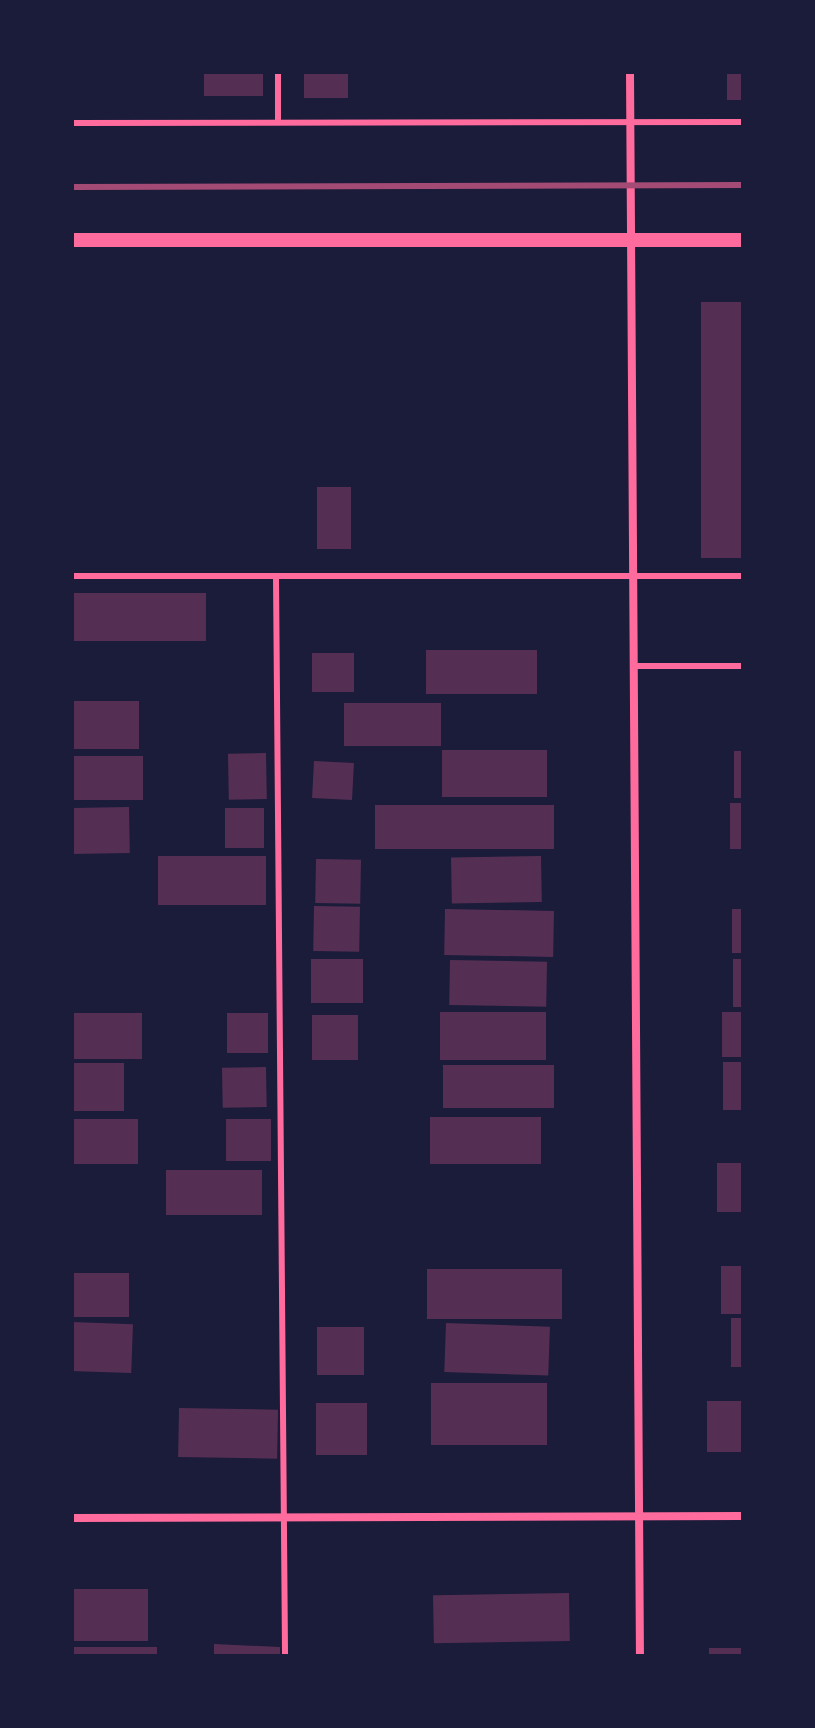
<!DOCTYPE html>
<html>
<head>
<meta charset="utf-8">
<style>
  body { margin:0 }
  #map { position:relative; width:815px; height:1728px; overflow:hidden; background:#1b1b3a; font-family:"Asap Condensed",sans-serif }
  div>[style] { position:absolute }
  [style*='--x'] { left:calc(var(--x)*1px); top:calc(var(--y)*1px); width:calc(var(--w)*1px); rotate:calc(var(--a)*1deg) }
  .building>* { inset:0; background:#542f53; transform-origin:0 0 }
  .service>* { height:6px; margin:-3px; padding:0 3px; transform-origin:3px; border-radius:3px; background:#ff6b9d }
  .minor>* { height:8px; margin:-4px; padding:0 4px; transform-origin:4px; border-radius:4px; background:#ff6b9d }
  .tertiary>* { height:14px; margin:-7px; padding:0 7px; transform-origin:7px; border-radius:7px; background:#ff6b9d }
  .rail>* { height:6px; margin:-3px; padding:0 3px; transform-origin:3px; border-radius:3px; background:#a44b75 }
  span { translate:-50% -50%; white-space:nowrap; text-align:center; line-height:1.15; -webkit-text-stroke:7px #1b1b3a; paint-order:stroke }
  .frame { position:absolute; inset:0; border:74px solid #1b1b3a; pointer-events:none }
</style>
</head>
<body>
<div id="map">
  <div class="building">
    <i style="left:204px;top:72px;width:59px;height:24px"></i>
    <i style="left:304px;top:72px;width:44px;height:26px"></i>
    <i style="left:727px;top:72px;width:16px;height:28px"></i>
    <i style="left:701px;top:302px;width:42px;height:256px"></i>
    <i style="left:317px;top:487px;width:34px;height:62px"></i>
    <i style="left:72px;top:593px;width:134px;height:48px"></i>
    <i style="left:426px;top:650px;width:111px;height:44px"></i>
    <i style="left:312px;top:653px;width:42px;height:39px"></i>
    <i style="left:72px;top:701px;width:67px;height:48px"></i>
    <i style="left:344px;top:703px;width:97px;height:43px"></i>
    <i style="left:547px;top:750px;width:47px;height:105px;rotate:90deg"></i>
    <i style="left:734px;top:751px;width:9px;height:47px"></i>
    <i style="left:266px;top:753px;width:46px;height:38px;rotate:89deg"></i>
    <i style="left:72px;top:756px;width:71px;height:44px"></i>
    <i style="left:314px;top:761px;width:40px;height:37px;rotate:3deg"></i>
    <i style="left:730px;top:803px;width:13px;height:46px"></i>
    <i style="left:554px;top:805px;width:44px;height:179px;rotate:90deg"></i>
    <i style="left:129px;top:807px;width:46px;height:57px;rotate:89deg"></i>
    <i style="left:225px;top:808px;width:39px;height:40px"></i>
    <i style="left:266px;top:856px;width:49px;height:108px;rotate:90deg"></i>
    <i style="left:541px;top:856px;width:46px;height:90px;rotate:89deg"></i>
    <i style="left:316px;top:859px;width:45px;height:44px;rotate:1deg"></i>
    <i style="left:314px;top:906px;width:46px;height:45px;rotate:1deg"></i>
    <i style="left:445px;top:909px;width:109px;height:46px;rotate:1deg"></i>
    <i style="left:732px;top:909px;width:11px;height:44px"></i>
    <i style="left:363px;top:959px;width:44px;height:52px;rotate:90deg"></i>
    <i style="left:743px;top:959px;width:48px;height:10px;rotate:90deg"></i>
    <i style="left:450px;top:960px;width:97px;height:45px;rotate:1deg"></i>
    <i style="left:440px;top:1012px;width:106px;height:48px"></i>
    <i style="left:722px;top:1012px;width:21px;height:45px"></i>
    <i style="left:72px;top:1013px;width:70px;height:46px"></i>
    <i style="left:227px;top:1013px;width:41px;height:40px"></i>
    <i style="left:312px;top:1015px;width:46px;height:45px"></i>
    <i style="left:723px;top:1062px;width:20px;height:48px"></i>
    <i style="left:124px;top:1063px;width:48px;height:52px;rotate:90deg"></i>
    <i style="left:554px;top:1065px;width:43px;height:111px;rotate:90deg"></i>
    <i style="left:266px;top:1067px;width:40px;height:44px;rotate:89deg"></i>
    <i style="left:430px;top:1117px;width:111px;height:47px"></i>
    <i style="left:72px;top:1119px;width:66px;height:45px"></i>
    <i style="left:226px;top:1119px;width:45px;height:42px"></i>
    <i style="left:717px;top:1163px;width:26px;height:49px"></i>
    <i style="left:166px;top:1170px;width:96px;height:45px"></i>
    <i style="left:721px;top:1266px;width:22px;height:48px"></i>
    <i style="left:427px;top:1269px;width:135px;height:50px"></i>
    <i style="left:72px;top:1273px;width:57px;height:44px"></i>
    <i style="left:731px;top:1318px;width:12px;height:49px"></i>
    <i style="left:72px;top:1322px;width:61px;height:49px;rotate:2deg"></i>
    <i style="left:446px;top:1323px;width:104px;height:49px;rotate:2deg"></i>
    <i style="left:317px;top:1327px;width:47px;height:48px"></i>
    <i style="left:547px;top:1383px;width:62px;height:116px;rotate:90deg"></i>
    <i style="left:707px;top:1401px;width:36px;height:51px"></i>
    <i style="left:316px;top:1403px;width:51px;height:52px"></i>
    <i style="left:179px;top:1408px;width:99px;height:49px;rotate:1deg"></i>
    <i style="left:72px;top:1589px;width:76px;height:52px"></i>
    <i style="left:569px;top:1593px;width:48px;height:136px;rotate:89deg"></i>
    <i style="clip-path:polygon(214px 1644px,280px 1647px,280px 1656px,214px 1656px)"></i>
    <i style="left:72px;top:1647px;width:85px;height:9px"></i>
    <i style="left:709px;top:1648px;width:34px;height:8px"></i>
  </div>
  <div class="service">
    <i style="--x:278;--y:122;--w:50;--a:-90"></i>
    <i style="--x:72;--y:123;--w:671;--a:-0.09"></i>
    <i style="--x:72;--y:576;--w:671;--a:0"></i>
    <i style="--x:276;--y:577;--w:1079;--a:89.52"></i>
    <i style="--x:634;--y:666;--w:109;--a:0"></i>
  </div>
  <div class="minor">
    <i style="--x:630;--y:72;--w:1584;--a:89.64"></i>
    <i style="--x:72;--y:1518;--w:671;--a:-0.17"></i>
  </div>
  <div class="tertiary">
    <i style="--x:72;--y:240;--w:671;--a:0"></i>
  </div>
  <div class="rail">
    <i style="--x:72;--y:187;--w:671;--a:-0.17"></i>
  </div>
  <div class="frame"></div>
</div>
</body>
</html>
